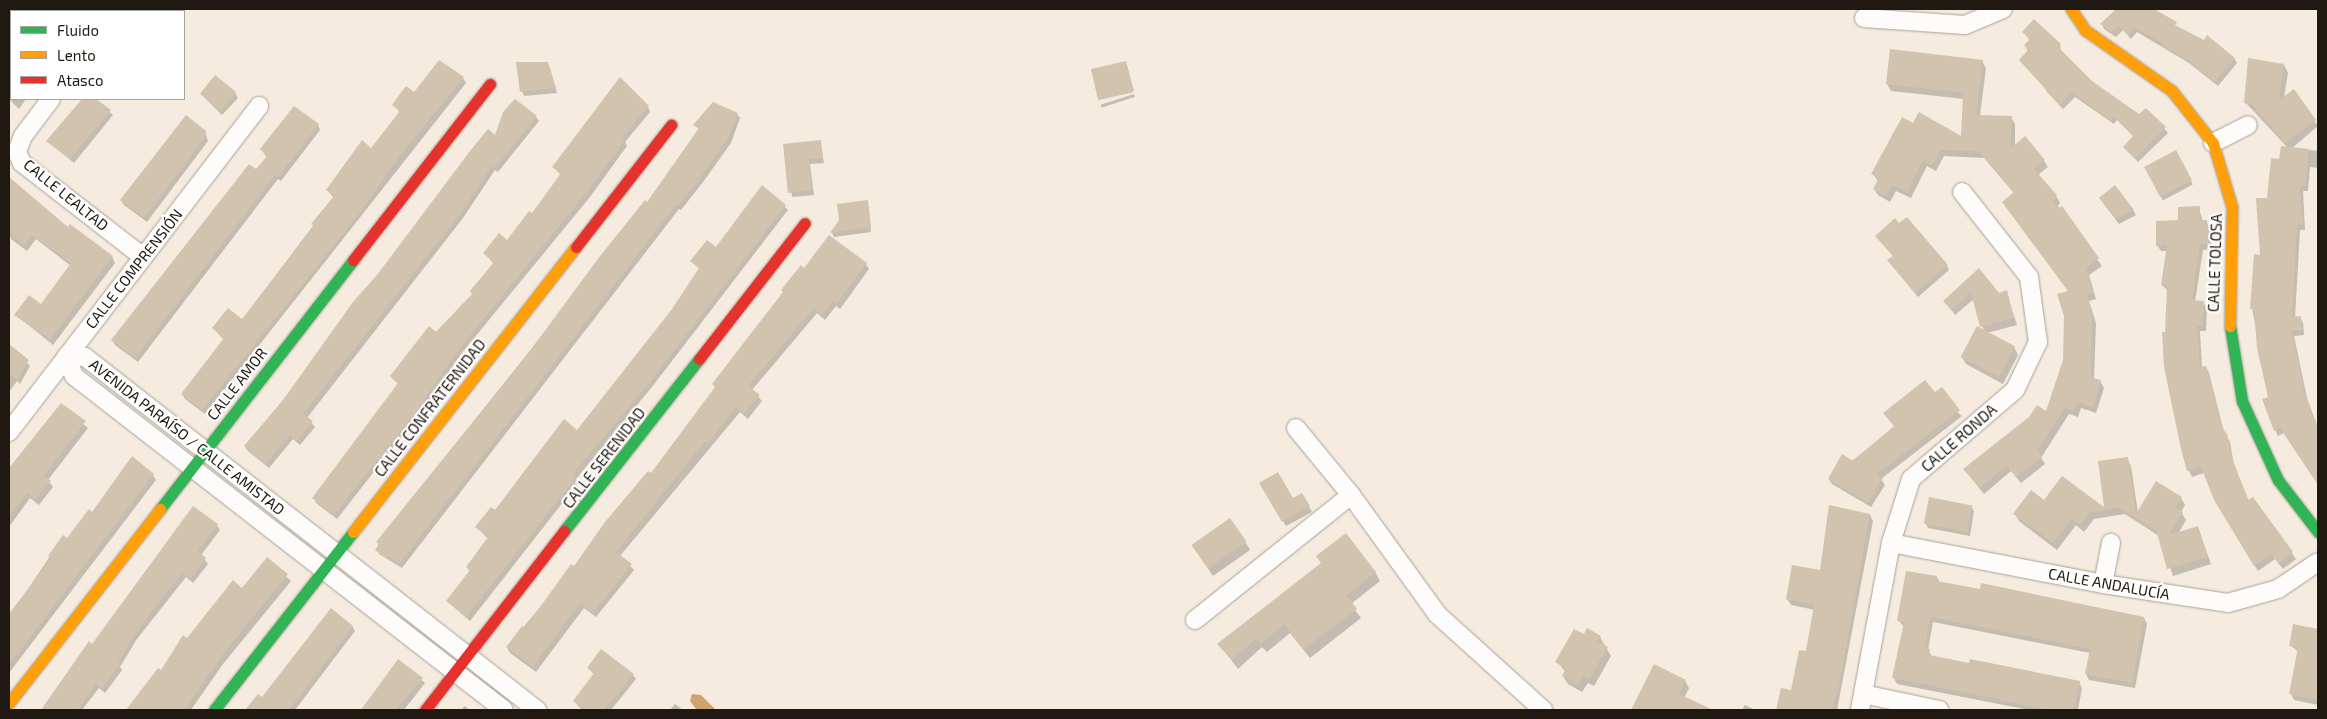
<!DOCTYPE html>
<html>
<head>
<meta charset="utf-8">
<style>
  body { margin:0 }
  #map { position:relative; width:2327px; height:719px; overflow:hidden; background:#f5ebde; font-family:"Exo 2",sans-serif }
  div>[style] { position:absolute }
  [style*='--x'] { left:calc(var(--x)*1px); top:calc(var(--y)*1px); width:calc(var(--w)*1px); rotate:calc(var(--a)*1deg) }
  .water>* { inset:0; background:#cea66d }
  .shadow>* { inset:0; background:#0003; transform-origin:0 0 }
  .building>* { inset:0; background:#d2c3ae; transform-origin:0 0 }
  .roads { filter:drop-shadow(0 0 1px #a9a197) drop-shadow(0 0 1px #a9a197) }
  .street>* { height:18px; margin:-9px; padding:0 9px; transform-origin:9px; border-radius:9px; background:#fefcfa }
  .fast>* { height:11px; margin:-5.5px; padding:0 5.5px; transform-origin:5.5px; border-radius:5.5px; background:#30b455 }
  .slow>* { height:11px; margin:-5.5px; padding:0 5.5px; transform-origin:5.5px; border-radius:5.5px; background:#ff9f0a }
  .jam>* { height:11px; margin:-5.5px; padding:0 5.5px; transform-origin:5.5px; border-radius:5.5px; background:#e5322d }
  span { translate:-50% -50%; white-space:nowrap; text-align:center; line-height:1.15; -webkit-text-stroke:4.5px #fff; paint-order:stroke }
  .street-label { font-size:15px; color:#201911 }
  .frame { position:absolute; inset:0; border:10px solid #201911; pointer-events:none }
  .legend { position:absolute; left:10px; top:10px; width:175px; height:90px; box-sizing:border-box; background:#fff; border:1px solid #a6a3a0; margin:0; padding:6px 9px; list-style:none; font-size:15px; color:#201911 }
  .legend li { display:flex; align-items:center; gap:10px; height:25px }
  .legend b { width:25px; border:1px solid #a6a3a0 }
</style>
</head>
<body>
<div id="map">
  <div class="water">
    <i style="clip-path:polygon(692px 694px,701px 695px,716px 710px,696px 709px,690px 701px)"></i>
  </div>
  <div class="shadow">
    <i style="clip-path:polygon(2119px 9px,2153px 9px,2179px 28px,2234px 58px,2237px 63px,2218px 86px,2189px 63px,2137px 32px,2131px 39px,2123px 30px,2116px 37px,2104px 29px,2102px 24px)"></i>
    <i style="clip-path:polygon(2024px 32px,2060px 45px,2061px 51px,2091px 82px,2139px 116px,2146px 109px,2168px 133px,2138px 162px,2125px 147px,2134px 137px,2117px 120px,2114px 124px,2075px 97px,2063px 109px,2047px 92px,2025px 45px,2030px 41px)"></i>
    <i style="clip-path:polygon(1982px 61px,1986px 68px,1980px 116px,2011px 117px,2015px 124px,2015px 146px,2044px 161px,2048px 167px,2038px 175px,2056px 196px,2060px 203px,2057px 207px,2102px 266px,2089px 275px,2096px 299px,2089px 301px,2096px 323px,2094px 380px,2100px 381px,2104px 388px,2096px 413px,2081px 408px,2078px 417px,2069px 414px,2041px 458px,2045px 464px,2021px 483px,2011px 471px,1984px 494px,1964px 469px,2047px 413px,2064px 360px,2069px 292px,2014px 193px,1984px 158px,1944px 156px,1936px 171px,1927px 166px,1911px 198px,1896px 191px,1890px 202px,1878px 195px,1874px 189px,1878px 181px,1873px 174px,1913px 125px,1963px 138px,1964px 99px,1891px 91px,1887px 84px)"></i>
    <i style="clip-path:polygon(1126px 62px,1134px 91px,1099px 99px)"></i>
    <i style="clip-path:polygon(2284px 65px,2288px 73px,2284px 98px,2293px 91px,2318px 126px,2292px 148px,2318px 151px,2318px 168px,2310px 167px,2308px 191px,2303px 191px,2305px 230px,2300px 230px,2295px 318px,2300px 318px,2303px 323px,2304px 335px,2294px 336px,2307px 398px,2318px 428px,2318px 484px,2284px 433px,2278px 436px,2275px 430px,2252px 308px,2268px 199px,2280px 161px,2288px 148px,2246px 103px)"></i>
    <i style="clip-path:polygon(550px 69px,557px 93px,524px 96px,522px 91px)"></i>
    <i style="clip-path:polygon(11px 77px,11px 99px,26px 99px,19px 109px,9px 99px)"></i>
    <i style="clip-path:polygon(463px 78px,466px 83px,205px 414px,185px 399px,182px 394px,224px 340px,213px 328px,242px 320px,334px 198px,327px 190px,371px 149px,400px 113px,394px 105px,414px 94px)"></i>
    <i style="clip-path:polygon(235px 93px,238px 98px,222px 115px,201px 94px)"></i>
    <i style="left:1134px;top:94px;width:3px;height:35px;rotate:72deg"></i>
    <i style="clip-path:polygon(83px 99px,94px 99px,113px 115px,74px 163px,47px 141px)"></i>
    <i style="clip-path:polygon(648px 107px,650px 112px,625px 142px,627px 146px,590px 197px,461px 354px,441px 386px,337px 519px,316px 503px,314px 498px,399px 385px,391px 377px,473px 295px,494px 264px,484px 253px,508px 242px,532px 215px,561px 175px,553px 167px)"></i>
    <i style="clip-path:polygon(737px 114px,740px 118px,731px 143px,703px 182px,681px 210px,679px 209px,402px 568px,379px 554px,378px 542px,647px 203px,699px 130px,695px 125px)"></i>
    <i style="clip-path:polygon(536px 117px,539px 121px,498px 172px,495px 170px,463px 218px,307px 418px,315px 427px,300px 445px,293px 439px,269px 468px,248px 451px,245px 447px,496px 138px)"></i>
    <i style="clip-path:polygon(318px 125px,320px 130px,281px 181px,278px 179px,138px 362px,115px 345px,113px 340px,267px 157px,261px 149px)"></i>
    <i style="clip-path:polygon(205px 132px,208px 141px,147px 222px,124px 205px,121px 200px)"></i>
    <i style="clip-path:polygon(820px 142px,824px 163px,810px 164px,814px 195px,792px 197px,785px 145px)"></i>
    <i style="left:2175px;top:151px;width:38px;height:34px;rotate:62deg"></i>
    <i style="clip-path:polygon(9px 178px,68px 229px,112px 257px,115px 263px,53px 345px,16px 315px,42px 305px,71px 266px,36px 239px,27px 251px,11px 239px,9px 232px,14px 223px,9px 219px)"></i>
    <i style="clip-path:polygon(762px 187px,788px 210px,652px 387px,576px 479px,578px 483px,470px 621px,447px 601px,470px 572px,467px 567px,488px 539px,477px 527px,577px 432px,673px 309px,700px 270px,692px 261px,716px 248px)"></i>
    <i style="clip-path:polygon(867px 201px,871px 232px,834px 237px,832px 233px,841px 221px)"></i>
    <i style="clip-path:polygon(2103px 203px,2133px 210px,2136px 215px,2119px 224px)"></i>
    <i style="clip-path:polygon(2199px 208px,2203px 222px,2206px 221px,2210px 227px,2211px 249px,2203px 250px,2195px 302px,2203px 302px,2207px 308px,2206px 331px,2200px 331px,2202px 368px,2206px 367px,2209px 373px,2224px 432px,2230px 442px,2234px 465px,2249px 501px,2253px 498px,2296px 559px,2283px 569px,2275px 559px,2258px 571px,2215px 500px,2204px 473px,2192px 477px,2189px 471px,2166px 367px,2168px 291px,2162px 285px,2167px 251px,2161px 251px,2157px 245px,2180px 221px)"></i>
    <i style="clip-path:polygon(1876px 236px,1947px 266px,1949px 270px,1918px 297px,1891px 264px,1894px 257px)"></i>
    <i style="clip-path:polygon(866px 264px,869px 269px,840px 309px,836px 306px,825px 320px,817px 313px,752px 390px,762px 401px,748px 419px,740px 412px,620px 556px,634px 570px,596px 617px,584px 608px,536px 672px,510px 653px,507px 647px,651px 474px,804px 269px)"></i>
    <i style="clip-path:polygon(1978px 270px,1999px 294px,2006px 292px,2017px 325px,1987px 333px,2014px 347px,2018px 355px,2003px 384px,1966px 364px,1962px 357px,1984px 331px,1974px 299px,1955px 315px,1945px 301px)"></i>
    <i style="clip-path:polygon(9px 346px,30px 366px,20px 384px,17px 381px,9px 392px)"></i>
    <i style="clip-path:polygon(1935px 394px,1962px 416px,1881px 479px,1885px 485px,1871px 507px,1832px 484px,1829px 479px,1895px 427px,1885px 413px)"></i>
    <i style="clip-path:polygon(61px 405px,88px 428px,48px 480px,53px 487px,39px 505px,30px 498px,9px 527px,9px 472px)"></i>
    <i style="clip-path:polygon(2127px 459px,2131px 466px,2138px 513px,2181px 498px,2185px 505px,2181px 512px,2186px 520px,2178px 534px,2198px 528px,2211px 564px,2173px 576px,2159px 536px,2125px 514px,2094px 519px,2084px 532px,2076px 525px,2057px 550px,2019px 521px,2015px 514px,2045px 502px,2105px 510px)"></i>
    <i style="clip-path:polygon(153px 475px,156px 480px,9px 673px,9px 617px,63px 537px,67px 540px,92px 513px)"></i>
    <i style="clip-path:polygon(1261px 483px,1293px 500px,1302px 494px,1312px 512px,1286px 526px)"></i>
    <i style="clip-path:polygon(1971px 506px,1974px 511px,1970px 536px,1928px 528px,1926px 524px)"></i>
    <i style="clip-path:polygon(1870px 515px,1873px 521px,1837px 710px,1793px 710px,1815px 610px,1791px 605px,1787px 599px,1821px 572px)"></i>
    <i style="clip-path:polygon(217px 525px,220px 530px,201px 555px,208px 564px,193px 583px,186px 577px,137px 639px,120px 667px,122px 670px,105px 693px,99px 688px,82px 710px,42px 710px,93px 645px)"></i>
    <i style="clip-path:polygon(1246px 543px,1250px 550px,1213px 576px,1192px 545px)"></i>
    <i style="clip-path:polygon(267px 559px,291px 581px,223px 664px,191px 710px,127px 710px,158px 670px,162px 672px,187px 639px,242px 589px)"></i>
    <i style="clip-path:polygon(1375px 572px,1380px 581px,1351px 604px,1361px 618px,1310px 658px,1290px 633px,1267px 652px,1262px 647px,1238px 669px,1219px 644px)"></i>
    <i style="clip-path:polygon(1937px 577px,1940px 583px,2144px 618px,2147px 624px,2135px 688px,2089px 680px,2086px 674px,2090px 653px,1933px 622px,1928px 650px,1932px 657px,2079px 682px,2082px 688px,2078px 710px,2029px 710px,1897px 684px,1894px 678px,1904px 627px,1899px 621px)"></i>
    <i style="clip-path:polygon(352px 626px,355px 631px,295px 710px,247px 710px,258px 695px,262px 698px)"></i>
    <i style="clip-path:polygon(2294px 626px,2318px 630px,2318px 705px,2294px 700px,2291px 694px,2299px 652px,2290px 645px)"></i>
    <i style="clip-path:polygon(1584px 636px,1600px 637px,1611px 656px,1594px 686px,1588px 683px,1582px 692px,1568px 684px,1563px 676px,1566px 672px,1557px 662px)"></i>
    <i style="clip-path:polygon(398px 661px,425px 683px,404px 710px,361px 710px)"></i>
    <i style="clip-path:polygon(589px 668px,633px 675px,636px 679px,611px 710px,582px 710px,574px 701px,594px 675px)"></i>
    <i style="clip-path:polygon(1685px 681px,1689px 688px,1684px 698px,1710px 710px,1634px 708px)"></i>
    <i style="clip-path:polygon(675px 704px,683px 710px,670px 710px)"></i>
    <i style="clip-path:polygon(1745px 705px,1755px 710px,1742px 710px)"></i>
    <i style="clip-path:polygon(465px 706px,469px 710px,461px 710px)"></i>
  </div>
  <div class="building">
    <i style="clip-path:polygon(2116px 9px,2154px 9px,2177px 22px,2175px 25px,2204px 40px,2207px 35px,2235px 58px,2215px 82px,2185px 58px,2162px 46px,2164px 44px,2134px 28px,2128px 35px,2119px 26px,2112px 32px,2100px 24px)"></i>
    <i style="clip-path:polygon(2034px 19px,2061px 44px,2058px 47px,2092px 81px,2139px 114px,2146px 108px,2166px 127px,2135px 159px,2123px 147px,2133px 136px,2114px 116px,2111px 120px,2072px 93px,2060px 105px,2019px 60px,2028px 50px,2024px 45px,2030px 39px,2022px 32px)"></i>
    <i style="clip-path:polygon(1890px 49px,1983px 60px,1976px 115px,2012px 116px,2011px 148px,2025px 136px,2045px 160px,2034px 169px,2057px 195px,2053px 202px,2060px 208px,2062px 206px,2099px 258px,2086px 268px,2093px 293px,2087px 294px,2092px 315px,2091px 377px,2101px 380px,2093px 407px,2077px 402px,2074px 411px,2065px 408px,2037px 451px,2042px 457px,2016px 477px,2007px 465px,1980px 488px,1963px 469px,2029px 417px,2037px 405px,2046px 411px,2063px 360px,2064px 316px,2057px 294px,2068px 291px,2002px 202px,2014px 192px,1979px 151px,1941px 150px,1932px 165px,1923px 160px,1907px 192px,1892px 185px,1886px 196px,1873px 189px,1879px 178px,1871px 174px,1902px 117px,1913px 123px,1919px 112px,1961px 136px,1963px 93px,1886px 84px)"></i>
    <i style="clip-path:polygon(2248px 58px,2284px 64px,2279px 100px,2294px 89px,2316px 120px,2285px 143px,2252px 105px,2244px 103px)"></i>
    <i style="clip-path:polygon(439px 60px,464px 77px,399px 157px,359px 214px,202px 410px,181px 394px,224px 338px,212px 328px,228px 308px,242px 319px,314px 226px,311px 224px,334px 196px,326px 190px,362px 140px,371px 148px,400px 111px,392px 105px,406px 86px,414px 92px)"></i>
    <i style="left:1126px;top:61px;width:32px;height:36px;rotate:77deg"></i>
    <i style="clip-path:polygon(516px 62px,548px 62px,556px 88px,520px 92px)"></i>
    <i style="left:215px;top:75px;width:27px;height:24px;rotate:39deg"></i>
    <i style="clip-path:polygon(620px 77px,649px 106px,622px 138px,625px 140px,587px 192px,459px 349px,417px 410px,334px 515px,312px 498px,398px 383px,390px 376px,429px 326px,436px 332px,472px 294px,470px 291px,494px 262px,483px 253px,499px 233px,507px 240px,529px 211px,532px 213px,561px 173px,552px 167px)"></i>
    <i style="clip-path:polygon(82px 99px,96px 99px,111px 110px,70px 159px,46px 141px)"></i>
    <i style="clip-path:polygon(515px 99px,537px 116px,495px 168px,492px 166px,461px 213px,303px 414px,313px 421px,297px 441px,290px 435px,266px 464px,244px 446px,283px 400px,353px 302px,377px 275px,470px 151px,488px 129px,495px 135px,503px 112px)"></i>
    <i style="clip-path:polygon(713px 102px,738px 113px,728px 138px,701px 177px,678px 206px,676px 205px,399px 564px,388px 556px,386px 558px,375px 550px,379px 544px,376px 542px,530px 351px,597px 260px,645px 200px,647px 202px,699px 128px,693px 125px)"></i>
    <i style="clip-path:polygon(294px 106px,319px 124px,278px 177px,275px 175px,135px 358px,111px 340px,249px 164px,256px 169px,267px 156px,260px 149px)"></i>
    <i style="clip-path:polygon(186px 115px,206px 131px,206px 136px,144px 218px,120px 200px)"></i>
    <i style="clip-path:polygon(821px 140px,823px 158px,809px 159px,812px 190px,788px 193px,783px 144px)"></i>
    <i style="clip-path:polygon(2281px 146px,2309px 149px,2305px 186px,2300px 186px,2303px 224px,2297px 225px,2292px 317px,2301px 316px,2302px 330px,2292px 331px,2304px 391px,2318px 428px,2318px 485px,2280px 428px,2274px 431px,2262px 399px,2268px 397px,2257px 348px,2254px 309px,2250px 309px,2254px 254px,2260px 255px,2256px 198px,2267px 198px,2271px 158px,2279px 159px)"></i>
    <i style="left:2176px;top:150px;width:34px;height:36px;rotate:62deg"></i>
    <i style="clip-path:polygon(9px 177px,68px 227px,70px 224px,113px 256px,50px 340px,14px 315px,29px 295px,41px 304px,71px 263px,32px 235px,24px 246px,9px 234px)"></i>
    <i style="clip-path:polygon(762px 185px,786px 205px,650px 382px,573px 474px,576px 477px,553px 507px,466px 617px,446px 601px,470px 570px,466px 567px,488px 537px,475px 527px,491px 507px,495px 510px,564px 419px,577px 430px,672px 309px,699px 268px,690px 261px,707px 240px,716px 247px)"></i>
    <i style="clip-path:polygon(2115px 185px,2134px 210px,2116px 219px,2099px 198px)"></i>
    <i style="clip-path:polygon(868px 200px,871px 227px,830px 233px,839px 220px,837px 204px)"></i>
    <i style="clip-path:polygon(2200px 206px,2200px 220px,2207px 220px,2208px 244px,2200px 244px,2192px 300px,2204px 301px,2203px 326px,2197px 326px,2200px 367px,2206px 366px,2222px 428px,2227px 434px,2232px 458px,2248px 500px,2253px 497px,2293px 552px,2279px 564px,2271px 554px,2254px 566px,2214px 500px,2201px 467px,2187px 471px,2181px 449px,2164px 367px,2162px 332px,2165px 332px,2167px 286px,2161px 285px,2167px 245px,2156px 246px,2156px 221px,2178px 220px,2178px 207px)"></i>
    <i style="clip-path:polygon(1907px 217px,1948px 265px,1915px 293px,1887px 260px,1893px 256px,1875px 236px,1895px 218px,1899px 223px)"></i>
    <i style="clip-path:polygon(829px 235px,867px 263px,836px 304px,833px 301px,822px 315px,814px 308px,748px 386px,760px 395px,744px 414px,736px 407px,708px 443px,705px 441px,616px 552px,632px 564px,593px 613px,580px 603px,533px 667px,506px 647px,522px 626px,525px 628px,571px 564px,574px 566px,605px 522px,648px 471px,651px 473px,715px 387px,712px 384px,783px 292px,781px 290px,801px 265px,804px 268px)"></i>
    <i style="clip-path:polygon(1979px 268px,1999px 293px,2007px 290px,2014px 318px,1980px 327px,1971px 293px,1951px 310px,1943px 301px)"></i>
    <i style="left:1977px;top:326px;width:43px;height:35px;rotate:28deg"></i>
    <i style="clip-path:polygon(9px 344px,29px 360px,17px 380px,9px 373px)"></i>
    <i style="clip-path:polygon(1925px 380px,1935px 392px,1942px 387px,1960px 410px,1876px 475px,1883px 478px,1868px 503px,1828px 479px,1842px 454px,1853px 461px,1894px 426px,1883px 413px)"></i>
    <i style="clip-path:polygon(61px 403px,86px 421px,44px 476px,51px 481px,35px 500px,27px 493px,9px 518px,9px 468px)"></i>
    <i style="clip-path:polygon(132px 456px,154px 474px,9px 665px,9px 614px,51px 558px,48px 556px,63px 535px,67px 538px,89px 509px,92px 512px)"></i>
    <i style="clip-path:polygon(2128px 457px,2136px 514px,2156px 481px,2182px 497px,2175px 508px,2183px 512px,2169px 535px,2198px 526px,2208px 557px,2167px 569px,2156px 530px,2120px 508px,2090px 512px,2080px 525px,2071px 519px,2053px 543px,2013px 514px,2031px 490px,2044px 500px,2062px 476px,2104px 507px,2098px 461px)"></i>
    <i style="clip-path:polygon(1278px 472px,1293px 498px,1302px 493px,1310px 506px,1282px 522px,1259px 483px)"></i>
    <i style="left:1929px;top:497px;width:44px;height:27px;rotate:11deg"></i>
    <i style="clip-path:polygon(1829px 505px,1870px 514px,1839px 687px,1832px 710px,1776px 710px,1781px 688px,1791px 690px,1799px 650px,1806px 651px,1814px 605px,1786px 599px,1792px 565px,1820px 570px)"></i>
    <i style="clip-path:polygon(193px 506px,218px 524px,198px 551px,206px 558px,190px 579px,183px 573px,162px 598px,135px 634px,118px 662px,120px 664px,102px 689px,96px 684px,78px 710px,41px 710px,89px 641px,92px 644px)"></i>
    <i style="left:1230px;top:518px;width:29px;height:47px;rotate:55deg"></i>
    <i style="clip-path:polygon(1346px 533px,1376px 572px,1346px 595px,1357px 609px,1304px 649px,1284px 624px,1261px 644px,1256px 639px,1232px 660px,1217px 644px,1321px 563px,1316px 556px)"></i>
    <i style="clip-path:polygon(267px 557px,288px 574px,220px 658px,185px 710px,126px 710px,158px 668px,161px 670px,183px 635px,187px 638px,233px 580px,242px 588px)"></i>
    <i style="clip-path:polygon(1906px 571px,1937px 576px,1937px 581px,1980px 589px,1981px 583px,2144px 617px,2132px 683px,2085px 674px,2090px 649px,1930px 617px,1925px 648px,1930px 649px,1929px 655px,1969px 663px,1970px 659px,2080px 681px,2074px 710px,2050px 710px,1892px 678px,1904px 622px,1897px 621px)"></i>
    <i style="clip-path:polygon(331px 608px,353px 626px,289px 710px,245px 710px,258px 694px,262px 697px)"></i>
    <i style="clip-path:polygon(2293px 624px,2318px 629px,2318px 700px,2289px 694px,2298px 647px,2289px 646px)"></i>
    <i style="clip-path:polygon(1587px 628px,1601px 636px,1597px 641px,1608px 647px,1589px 679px,1583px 676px,1578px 685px,1562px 676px,1566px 668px,1555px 662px,1574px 629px,1584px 634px)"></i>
    <i style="clip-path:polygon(601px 649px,634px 674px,604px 710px,585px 710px,573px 701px,594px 673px,587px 668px)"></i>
    <i style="clip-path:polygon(398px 659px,423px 678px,395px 710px,361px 710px)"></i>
    <i style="clip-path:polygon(1654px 664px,1686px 680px,1679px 694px,1713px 710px,1631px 710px)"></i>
  </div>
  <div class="roads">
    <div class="street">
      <i style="--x:1864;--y:18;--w:101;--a:4"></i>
      <i style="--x:1965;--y:25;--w:41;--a:-22.8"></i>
      <i style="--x:51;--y:99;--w:46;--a:127.1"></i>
      <i style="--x:23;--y:136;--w:17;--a:111"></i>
      <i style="--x:17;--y:152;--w:12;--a:66"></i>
      <i style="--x:22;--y:163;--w:153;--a:37.8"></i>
      <i style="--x:2213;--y:143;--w:39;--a:-27"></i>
      <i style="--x:67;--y:356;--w:18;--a:3"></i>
      <i style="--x:85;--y:357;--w:574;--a:37.99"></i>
      <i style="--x:67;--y:356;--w:21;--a:71"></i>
      <i style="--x:74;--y:376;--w:544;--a:37.84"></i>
      <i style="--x:1296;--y:428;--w:87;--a:50.6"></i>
      <i style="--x:1351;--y:495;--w:148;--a:54.1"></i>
      <i style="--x:1438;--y:615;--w:142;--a:42.1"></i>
      <i style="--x:9;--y:432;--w:411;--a:-52.5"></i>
      <i style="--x:1891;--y:543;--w:216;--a:10.9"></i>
      <i style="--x:2103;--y:584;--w:126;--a:8.6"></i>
      <i style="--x:2228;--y:603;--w:52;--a:-15.6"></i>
      <i style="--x:2278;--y:589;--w:48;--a:-34"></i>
      <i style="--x:2103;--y:584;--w:42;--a:-79"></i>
      <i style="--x:1195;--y:620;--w:200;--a:-38.7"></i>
      <i style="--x:1863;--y:694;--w:78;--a:11.9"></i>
      <i style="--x:1860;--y:710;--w:170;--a:-79.5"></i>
      <i style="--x:1891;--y:543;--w:67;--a:-72.6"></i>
      <i style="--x:1911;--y:479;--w:137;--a:-40.6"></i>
      <i style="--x:2015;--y:390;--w:53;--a:-64.4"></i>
      <i style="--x:2038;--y:342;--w:66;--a:-97.9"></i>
      <i style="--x:2029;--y:277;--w:108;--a:-128.2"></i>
    </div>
    <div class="fast">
      <i style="--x:2230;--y:326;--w:76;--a:80.9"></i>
      <i style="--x:2242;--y:401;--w:87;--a:65.5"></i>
      <i style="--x:2278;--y:480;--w:66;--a:52.4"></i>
      <i style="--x:160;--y:509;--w:315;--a:-52.2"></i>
      <i style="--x:564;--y:531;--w:219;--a:-51.9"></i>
      <i style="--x:214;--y:710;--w:226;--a:-52"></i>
    </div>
    <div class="slow">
      <i style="--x:2071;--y:9;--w:25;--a:56"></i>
      <i style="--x:2085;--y:30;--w:106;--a:35"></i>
      <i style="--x:2172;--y:91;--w:66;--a:51.7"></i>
      <i style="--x:2213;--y:143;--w:67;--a:73.5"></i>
      <i style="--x:2232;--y:207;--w:119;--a:91"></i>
      <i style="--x:353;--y:532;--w:362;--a:-52"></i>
      <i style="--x:9;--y:703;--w:246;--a:-52.1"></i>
    </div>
    <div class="jam">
      <i style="--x:576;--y:247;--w:155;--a:-52.1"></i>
      <i style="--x:353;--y:260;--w:223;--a:-52.1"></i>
      <i style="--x:699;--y:359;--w:172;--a:-52.1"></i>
      <i style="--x:425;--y:710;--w:227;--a:-52.2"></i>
    </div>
  </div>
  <div class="street-label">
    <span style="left:66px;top:195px;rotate:39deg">CALLE LEALTAD</span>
    <span style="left:2215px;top:263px;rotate:-88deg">CALLE TOLOSA</span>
    <span style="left:134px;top:269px;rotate:-52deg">CALLE COMPRENSIÓN</span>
    <span style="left:237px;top:384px;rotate:-52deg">CALLE AMOR</span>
    <span style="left:430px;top:408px;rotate:-52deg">CALLE CONFRATERNIDAD</span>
    <span style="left:187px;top:437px;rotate:38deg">AVENIDA PARAÍSO / CALLE AMISTAD</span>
    <span style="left:1959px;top:438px;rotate:-41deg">CALLE RONDA</span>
    <span style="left:604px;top:458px;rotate:-52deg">CALLE SERENIDAD</span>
    <span style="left:2109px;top:584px;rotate:10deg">CALLE ANDALUCÍA</span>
  </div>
  <div class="frame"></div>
  <ul class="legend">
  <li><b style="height:6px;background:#30b455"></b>Fluido</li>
  <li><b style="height:6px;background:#ff9f0a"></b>Lento</li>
  <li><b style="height:6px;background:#e5322d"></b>Atasco</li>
  </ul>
</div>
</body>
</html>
